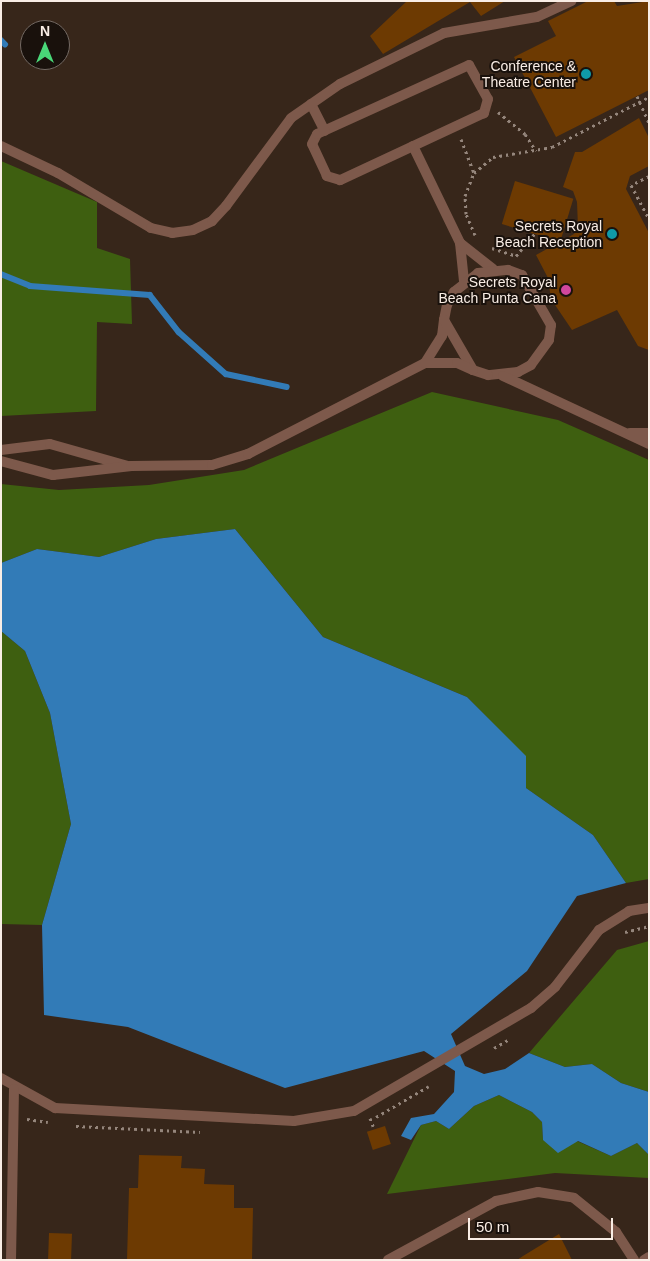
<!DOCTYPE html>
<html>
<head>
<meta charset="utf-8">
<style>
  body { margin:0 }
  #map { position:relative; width:650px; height:1261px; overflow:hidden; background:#37261a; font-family:Helvetica,sans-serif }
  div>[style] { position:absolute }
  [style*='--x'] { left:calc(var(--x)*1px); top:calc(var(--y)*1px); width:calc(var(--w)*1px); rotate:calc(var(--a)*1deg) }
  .green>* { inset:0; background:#3e5f10 }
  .water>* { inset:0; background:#327bb7 }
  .stream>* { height:5.5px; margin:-2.75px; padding:0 2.75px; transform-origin:2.75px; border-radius:2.75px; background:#327bb7 }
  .building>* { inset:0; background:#6d3a02; transform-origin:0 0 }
  .path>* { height:3px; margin-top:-1.5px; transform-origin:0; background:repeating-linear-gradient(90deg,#95867c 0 2.5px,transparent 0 6.5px) }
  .lane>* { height:10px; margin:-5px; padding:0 5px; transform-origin:5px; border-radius:5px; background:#7d594b }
  .dots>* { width:14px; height:14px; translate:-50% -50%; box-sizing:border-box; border:2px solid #19110c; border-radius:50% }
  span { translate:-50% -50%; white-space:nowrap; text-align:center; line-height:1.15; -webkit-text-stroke:4px #19110c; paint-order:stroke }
  .poi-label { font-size:14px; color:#f9ede5 }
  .right { translate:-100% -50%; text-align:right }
  .frame { position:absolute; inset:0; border:2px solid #f9ede5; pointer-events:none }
  .north { position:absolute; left:20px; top:20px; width:50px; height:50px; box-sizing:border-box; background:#19110c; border:1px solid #736963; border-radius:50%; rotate:0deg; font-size:14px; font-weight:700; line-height:20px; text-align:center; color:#f9ede5 }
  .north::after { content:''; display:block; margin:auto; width:18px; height:22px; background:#49d778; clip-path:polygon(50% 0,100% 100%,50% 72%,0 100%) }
  .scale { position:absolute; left:468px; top:1218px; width:145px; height:22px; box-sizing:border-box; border:2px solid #f9ede5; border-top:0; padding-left:6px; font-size:15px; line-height:18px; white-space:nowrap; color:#f9ede5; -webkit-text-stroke:4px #19110c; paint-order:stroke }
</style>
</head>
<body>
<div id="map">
  <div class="green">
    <i style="clip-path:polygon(1px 161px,97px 202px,97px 248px,130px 259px,132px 324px,97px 322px,96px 411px,1px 416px)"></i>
    <i style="clip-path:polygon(432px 392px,558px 420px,649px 460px,649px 879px,626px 883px,593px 835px,526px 788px,525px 756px,467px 697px,323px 637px,235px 529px,156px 539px,99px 557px,37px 549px,1px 563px,1px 484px,59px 490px,149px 485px,244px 470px)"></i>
    <i style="clip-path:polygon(1px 631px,25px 651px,50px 713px,71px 824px,42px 925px,1px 924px)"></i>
    <i style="clip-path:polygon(649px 941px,649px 1092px,621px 1083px,592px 1064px,565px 1067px,529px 1053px,617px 950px)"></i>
    <i style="clip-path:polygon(499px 1095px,532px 1112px,542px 1122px,543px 1140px,577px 1141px,611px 1156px,637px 1143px,649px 1155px,649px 1178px,555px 1173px,387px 1194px,421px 1125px,436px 1121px,449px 1129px,474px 1106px)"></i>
  </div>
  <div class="water">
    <i style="clip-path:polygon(235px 529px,323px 637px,467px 697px,526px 756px,526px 788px,593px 835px,626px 883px,577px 896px,527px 971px,451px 1034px,465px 1066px,484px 1074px,505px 1069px,529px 1053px,565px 1067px,592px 1064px,621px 1083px,649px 1092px,649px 1155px,637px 1143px,611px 1156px,578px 1141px,558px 1153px,543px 1140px,542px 1122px,532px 1112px,499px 1095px,474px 1106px,449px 1129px,436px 1121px,421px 1125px,411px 1140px,401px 1136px,411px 1118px,434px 1114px,454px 1092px,455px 1071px,424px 1051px,285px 1088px,128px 1027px,44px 1015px,42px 925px,71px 824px,50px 713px,25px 651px,1px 631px,1px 563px,37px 549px,99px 557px,156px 539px)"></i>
  </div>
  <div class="stream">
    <i style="--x:1;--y:40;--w:6;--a:45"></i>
    <i style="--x:1;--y:274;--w:31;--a:22"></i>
    <i style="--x:30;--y:286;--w:120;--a:4.3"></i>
    <i style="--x:150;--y:295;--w:47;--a:51.9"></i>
    <i style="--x:179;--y:332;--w:63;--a:41.8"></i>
    <i style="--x:226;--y:374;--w:62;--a:12"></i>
  </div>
  <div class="building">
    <i style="clip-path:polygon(407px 1px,505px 1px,481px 16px,470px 2px,383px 54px,370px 36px)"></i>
    <i style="clip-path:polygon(588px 1px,614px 1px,617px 6px,649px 1px,649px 90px,556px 137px,514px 57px,556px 36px,548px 21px)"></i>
    <i style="clip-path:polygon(639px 118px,649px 138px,649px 166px,630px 176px,626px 189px,649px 233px,649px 350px,638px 346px,617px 310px,572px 330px,551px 299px,548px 278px,536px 255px,574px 234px,578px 228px,577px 202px,573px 191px,563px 187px,575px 152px,582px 152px)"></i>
    <i style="left:515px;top:181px;width:61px;height:45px;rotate:17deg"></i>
    <i style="left:385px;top:1126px;width:19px;height:19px;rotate:72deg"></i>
    <i style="clip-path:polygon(139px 1155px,182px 1156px,181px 1168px,205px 1169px,204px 1184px,234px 1185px,234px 1208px,253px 1208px,252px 1260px,127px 1260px,129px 1188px,138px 1188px)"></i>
    <i style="left:49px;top:1233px;width:23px;height:27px;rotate:2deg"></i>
    <i style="clip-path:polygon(559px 1234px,572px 1260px,517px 1260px,523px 1256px)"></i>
  </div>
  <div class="path">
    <i style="--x:637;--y:96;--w:30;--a:66"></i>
    <i style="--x:498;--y:112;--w:35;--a:39"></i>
    <i style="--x:525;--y:134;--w:20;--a:57"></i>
    <i style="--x:461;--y:139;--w:36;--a:69"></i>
    <i style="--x:649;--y:176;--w:20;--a:153"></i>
    <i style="--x:631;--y:185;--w:38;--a:62"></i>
    <i style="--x:475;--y:235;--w:23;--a:-113"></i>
    <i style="--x:466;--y:214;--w:18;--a:-93"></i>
    <i style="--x:465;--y:196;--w:25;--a:-69"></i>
    <i style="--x:474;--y:173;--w:25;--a:-40"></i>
    <i style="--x:493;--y:157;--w:60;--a:-9.6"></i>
    <i style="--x:552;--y:147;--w:109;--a:-27.3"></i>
    <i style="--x:492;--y:248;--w:25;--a:18"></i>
    <i style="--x:516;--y:256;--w:30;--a:-50"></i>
    <i style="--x:625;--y:932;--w:25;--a:-14"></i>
    <i style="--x:494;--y:1048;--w:16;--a:-30"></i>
    <i style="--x:376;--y:1117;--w:61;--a:-30.3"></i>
    <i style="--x:370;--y:1118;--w:9;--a:69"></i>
    <i style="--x:27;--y:1119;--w:21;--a:8"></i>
    <i style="--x:76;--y:1126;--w:124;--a:2.8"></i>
  </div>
  <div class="lane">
    <i style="--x:469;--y:65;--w:39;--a:61"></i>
    <i style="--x:488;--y:99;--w:15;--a:106"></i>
    <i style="--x:484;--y:113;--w:159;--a:155"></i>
    <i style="--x:340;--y:180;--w:14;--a:-163"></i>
    <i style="--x:327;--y:176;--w:35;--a:-115"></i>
    <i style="--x:312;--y:144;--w:11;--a:-63"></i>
    <i style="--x:317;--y:134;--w:167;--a:-24.4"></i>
    <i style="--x:311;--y:104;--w:30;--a:63"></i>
    <i style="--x:1;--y:146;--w:63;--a:25.3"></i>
    <i style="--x:58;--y:173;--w:108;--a:30.6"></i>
    <i style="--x:151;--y:228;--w:22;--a:13"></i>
    <i style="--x:172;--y:233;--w:21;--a:-8"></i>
    <i style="--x:193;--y:230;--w:21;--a:-25"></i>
    <i style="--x:212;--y:221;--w:21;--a:-47"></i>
    <i style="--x:226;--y:206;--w:109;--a:-53.5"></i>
    <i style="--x:291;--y:118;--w:60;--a:-34.8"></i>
    <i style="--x:340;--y:84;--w:116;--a:-26.1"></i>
    <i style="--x:444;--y:33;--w:94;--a:-9.8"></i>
    <i style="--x:537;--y:17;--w:38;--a:-25"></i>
    <i style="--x:413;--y:146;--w:108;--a:64.1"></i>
    <i style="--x:460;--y:243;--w:38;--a:84"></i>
    <i style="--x:460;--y:243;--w:42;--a:38.2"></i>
    <i style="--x:425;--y:363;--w:32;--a:-58"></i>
    <i style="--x:442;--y:336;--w:16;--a:-83"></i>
    <i style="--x:444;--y:320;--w:15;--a:-79"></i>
    <i style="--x:447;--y:305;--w:15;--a:-62"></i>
    <i style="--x:454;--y:292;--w:31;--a:-38"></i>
    <i style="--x:478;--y:273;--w:30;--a:-6"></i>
    <i style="--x:508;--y:270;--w:15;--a:20"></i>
    <i style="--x:522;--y:275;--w:58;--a:59.9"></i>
    <i style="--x:551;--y:325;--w:15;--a:98"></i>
    <i style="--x:549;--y:340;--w:31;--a:126"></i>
    <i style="--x:531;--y:365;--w:15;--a:152"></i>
    <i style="--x:518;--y:372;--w:30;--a:174"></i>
    <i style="--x:488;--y:375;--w:16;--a:-162"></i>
    <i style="--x:473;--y:370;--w:58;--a:-120.1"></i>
    <i style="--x:503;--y:376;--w:161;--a:25"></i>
    <i style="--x:630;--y:433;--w:19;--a:0"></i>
    <i style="--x:1;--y:450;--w:49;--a:-7"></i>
    <i style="--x:50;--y:444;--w:81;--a:15.8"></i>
    <i style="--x:1;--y:461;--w:54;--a:15.1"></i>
    <i style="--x:53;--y:475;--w:79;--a:-6.6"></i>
    <i style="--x:131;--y:466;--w:81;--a:-0.7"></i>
    <i style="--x:212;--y:465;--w:38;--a:-17"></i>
    <i style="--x:248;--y:454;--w:199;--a:-27.2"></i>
    <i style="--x:425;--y:363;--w:32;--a:0"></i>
    <i style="--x:457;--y:363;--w:17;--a:24"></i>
    <i style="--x:1;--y:1078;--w:62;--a:29.1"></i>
    <i style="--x:55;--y:1108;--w:239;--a:3.1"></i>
    <i style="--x:294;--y:1121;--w:61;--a:-9.5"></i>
    <i style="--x:354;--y:1111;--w:205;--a:-30.2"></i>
    <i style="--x:531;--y:1008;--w:32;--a:-41"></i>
    <i style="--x:555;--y:987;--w:72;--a:-52.3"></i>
    <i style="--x:599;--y:930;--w:36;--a:-32"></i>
    <i style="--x:629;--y:911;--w:20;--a:-9"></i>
    <i style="--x:11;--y:1260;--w:171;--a:-89"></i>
    <i style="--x:388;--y:1260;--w:123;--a:-28.6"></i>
    <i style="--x:496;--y:1201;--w:43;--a:-12.1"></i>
    <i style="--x:538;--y:1192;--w:36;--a:9"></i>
    <i style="--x:574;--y:1198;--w:54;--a:39"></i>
    <i style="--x:616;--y:1232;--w:33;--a:57"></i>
    <i style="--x:644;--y:1260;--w:6;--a:-31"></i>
  </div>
  <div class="dots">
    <i style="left:586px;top:74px;background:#0f9aa8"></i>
    <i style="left:612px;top:234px;background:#0f9aa8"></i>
    <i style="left:566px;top:290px;background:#d1479c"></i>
  </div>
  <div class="poi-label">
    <span class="right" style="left:576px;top:74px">Conference &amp;<br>Theatre Center</span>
    <span class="right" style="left:602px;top:234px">Secrets Royal<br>Beach Reception</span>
    <span class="right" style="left:556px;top:290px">Secrets Royal<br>Beach Punta Cana</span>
  </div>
  <div class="frame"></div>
  <div class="north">N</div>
  <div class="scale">50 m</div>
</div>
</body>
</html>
